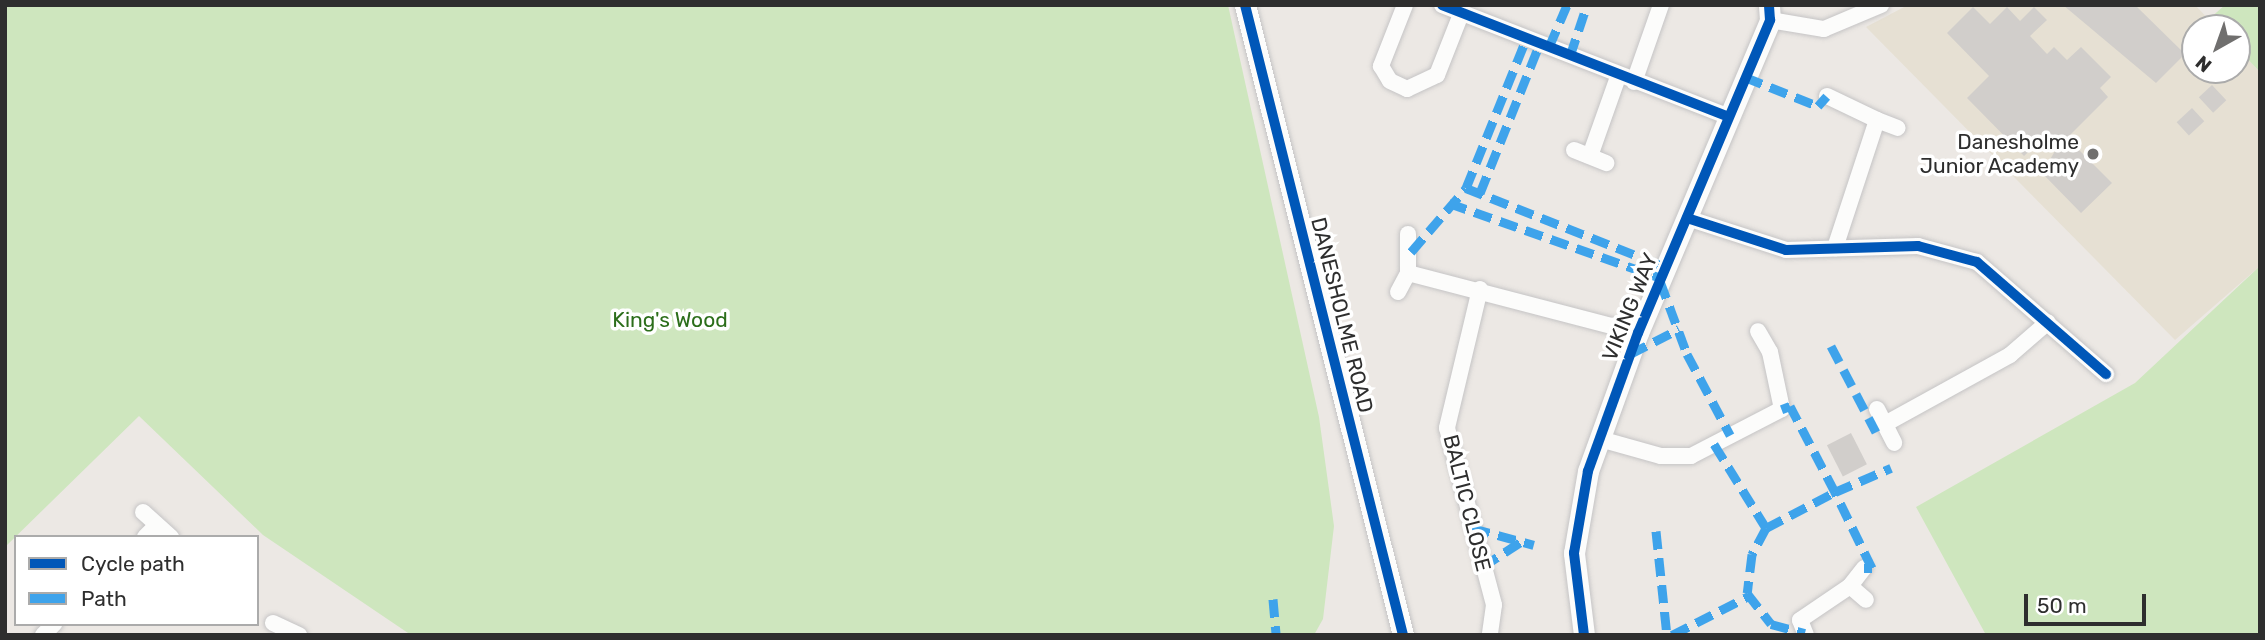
<!DOCTYPE html>
<html>
<head>
<meta charset="utf-8">
<style>
  body { margin:0 }
  #map { position:relative; width:2265px; height:640px; overflow:hidden; background:#ece8e4; font-family:Rubik,sans-serif }
  div>[style] { position:absolute }
  [style*='--x'] { left:calc(var(--x)*1px); top:calc(var(--y)*1px); width:calc(var(--w)*1px); rotate:calc(var(--a)*1deg) }
  .education>* { inset:0; background:#e6e0d3 }
  .green>* { inset:0; background:#cee6be }
  .building>* { inset:0; background:#d1cecb; transform-origin:0 0 }
  .roads { filter:drop-shadow(0 0 2px #c5c4c5) drop-shadow(0 0 2px #c5c4c5) }
  .street>* { height:16px; margin:-8px; padding:0 8px; transform-origin:8px; border-radius:8px; background:#fcfcfb }
  .secondary>* { height:21px; margin:-10.5px; padding:0 10.5px; transform-origin:10.5px; border-radius:10.5px; background:#fcfcfb }
  .quiet>* { height:9px; margin-top:-4.5px; transform-origin:0; background:repeating-linear-gradient(90deg,#3ea3eb 0 18px,transparent 0 27px) }
  .cycleway>* { height:10px; margin:-5px; padding:0 5px; transform-origin:5px; border-radius:5px; background:#0057b8 }
  .dots>* { width:19px; height:19px; translate:-50% -50%; box-sizing:border-box; border:4px solid #fff; border-radius:50% }
  span { translate:-50% -50%; white-space:nowrap; text-align:center; line-height:1.15; -webkit-text-stroke:7px #fff; paint-order:stroke }
  .poi-label { font-size:21px; color:#2e2e2e }
  .right { translate:-100% -50%; text-align:right }
  .street-label { font-size:21px; color:#2e2e2e }
  .park-label { font-size:21px; color:#2c6e1b }
  .frame { position:absolute; inset:0; border:7px solid #2e2e2e; pointer-events:none }
  .legend { position:absolute; left:14px; top:535px; width:245px; height:91px; box-sizing:border-box; background:#fff; border:2px solid #ababab; margin:0; padding:9px 12px; list-style:none; font-size:21px; color:#2e2e2e }
  .legend li { display:flex; align-items:center; gap:14px; height:35px }
  .legend b { width:35px; border:2px solid #ababab }
  .north { position:absolute; left:2181px; top:14px; width:70px; height:70px; box-sizing:border-box; background:#fff; border:2px solid #ababab; border-radius:50%; rotate:220deg; font-size:19px; font-weight:700; line-height:28px; text-align:center; color:#2e2e2e }
  .north::after { content:''; display:block; margin:auto; width:24px; height:32px; background:#706f6e; clip-path:polygon(50% 0,100% 100%,50% 72%,0 100%) }
  .scale { position:absolute; left:2024px; top:594px; width:122px; height:32px; box-sizing:border-box; border:4px solid #2e2e2e; border-top:0; padding-left:9px; font-size:21px; line-height:24px; white-space:nowrap; color:#2e2e2e; -webkit-text-stroke:5px #fff; paint-order:stroke }
</style>
</head>
<body>
<div id="map">
  <div class="education">
    <i style="clip-path:polygon(1908px 5px,2195px 5px,2217px 28px,2195px 28px,2195px 70px,2237px 70px,2237px 48px,2260px 72px,2260px 266px,2175px 340px,1866px 27px)"></i>
  </div>
  <div class="green">
    <i style="clip-path:polygon(5px 5px,1228px 5px,1319px 417px,1334px 526px,1323px 619px,1314px 635px,411px 635px,263px 535px,139px 416px,5px 547px)"></i>
    <i style="clip-path:polygon(2225px 5px,2260px 5px,2260px 72px,2237px 48px,2237px 28px,2217px 28px,2209px 19px)"></i>
    <i style="clip-path:polygon(2260px 266px,2260px 635px,1986px 635px,1916px 507px,2135px 383px)"></i>
  </div>
  <div class="building">
    <i style="clip-path:polygon(2063px 5px,2135px 5px,2185px 54px,2156px 83px)"></i>
    <i style="clip-path:polygon(1973px 7px,1990px 24px,2007px 7px,2020px 21px,2034px 7px,2047px 20px,2030px 36px,2047px 54px,2054px 47px,2067px 60px,2081px 47px,2111px 77px,2100px 88px,2108px 97px,2067px 138px,2112px 183px,2081px 213px,2042px 173px,2058px 146px,2047px 134px,2024px 156px,1967px 98px,1989px 76px,1947px 33px)"></i>
    <i style="left:2212px;top:85px;width:21px;height:18px;rotate:47deg"></i>
    <i style="left:2192px;top:108px;width:18px;height:21px;rotate:47deg"></i>
    <i style="left:1851px;top:433px;width:35px;height:27px;rotate:63deg"></i>
  </div>
  <div class="roads">
    <div class="street">
      <i style="--x:1405;--y:5;--w:66;--a:111.5"></i>
      <i style="--x:1381;--y:66;--w:17;--a:59"></i>
      <i style="--x:1390;--y:81;--w:19;--a:25"></i>
      <i style="--x:1407;--y:89;--w:33;--a:-25"></i>
      <i style="--x:1437;--y:75;--w:66;--a:-68.5"></i>
      <i style="--x:1442;--y:5;--w:305;--a:21.3"></i>
      <i style="--x:1770;--y:20;--w:55;--a:9.5"></i>
      <i style="--x:1824;--y:29;--w:62;--a:-22.8"></i>
      <i style="--x:1634;--y:82;--w:82;--a:-70.7"></i>
      <i style="--x:1827;--y:96;--w:55;--a:25.6"></i>
      <i style="--x:1877;--y:120;--w:135;--a:108.2"></i>
      <i style="--x:1877;--y:120;--w:22;--a:21"></i>
      <i style="--x:1574;--y:150;--w:35;--a:22"></i>
      <i style="--x:1590;--y:156;--w:84;--a:-70.5"></i>
      <i style="--x:1687;--y:218;--w:104;--a:17.9"></i>
      <i style="--x:1786;--y:250;--w:132;--a:-1.7"></i>
      <i style="--x:1918;--y:246;--w:61;--a:15.2"></i>
      <i style="--x:1977;--y:262;--w:171;--a:41"></i>
      <i style="--x:1408;--y:234;--w:39;--a:90"></i>
      <i style="--x:1408;--y:273;--w:238;--a:14.6"></i>
      <i style="--x:1480;--y:289;--w:143;--a:103.4"></i>
      <i style="--x:1447;--y:428;--w:183;--a:75.1"></i>
      <i style="--x:1494;--y:605;--w:30;--a:98"></i>
      <i style="--x:1398;--y:292;--w:21;--a:-62"></i>
      <i style="--x:1877;--y:409;--w:38;--a:63"></i>
      <i style="--x:1885;--y:424;--w:143;--a:-28.9"></i>
      <i style="--x:2010;--y:355;--w:50;--a:-41"></i>
      <i style="--x:1600;--y:439;--w:63;--a:15.6"></i>
      <i style="--x:1661;--y:456;--w:30;--a:0"></i>
      <i style="--x:1691;--y:456;--w:102;--a:-27.3"></i>
      <i style="--x:1782;--y:409;--w:58;--a:-101.9"></i>
      <i style="--x:1770;--y:352;--w:24;--a:-120"></i>
      <i style="--x:143;--y:512;--w:38;--a:42"></i>
      <i style="--x:145;--y:537;--w:17;--a:-45"></i>
      <i style="--x:1850;--y:586;--w:21;--a:41"></i>
      <i style="--x:273;--y:623;--w:29;--a:25"></i>
      <i style="--x:43;--y:635;--w:16;--a:-45"></i>
      <i style="--x:1806;--y:635;--w:16;--a:-112"></i>
      <i style="--x:1800;--y:620;--w:60;--a:-34.2"></i>
      <i style="--x:1850;--y:586;--w:23;--a:-52"></i>
    </div>
    <div class="secondary">
      <i style="--x:1245;--y:5;--w:650;--a:75.92"></i>
      <i style="--x:1584;--y:635;--w:83;--a:-97"></i>
      <i style="--x:1574;--y:553;--w:83;--a:-80.3"></i>
      <i style="--x:1588;--y:471;--w:147;--a:-70.1"></i>
      <i style="--x:1638;--y:333;--w:340;--a:-67.1"></i>
      <i style="--x:1770;--y:20;--w:15;--a:-94"></i>
    </div>
  </div>
  <div class="quiet">
    <i style="--x:1549;--y:47;--w:46;--a:-66.8"></i>
    <i style="--x:1570;--y:56;--w:54;--a:-71.6"></i>
    <i style="--x:1745;--y:77;--w:79;--a:21.7"></i>
    <i style="--x:1818;--y:106;--w:13;--a:-48"></i>
    <i style="--x:1466;--y:188;--w:215;--a:21.6"></i>
    <i style="--x:1480;--y:193;--w:162;--a:-68.2"></i>
    <i style="--x:1449;--y:203;--w:225;--a:19.5"></i>
    <i style="--x:1411;--y:252;--w:84;--a:-49.3"></i>
    <i style="--x:1466;--y:188;--w:163;--a:-68"></i>
    <i style="--x:1660;--y:281;--w:78;--a:69.7"></i>
    <i style="--x:1687;--y:354;--w:92;--a:62"></i>
    <i style="--x:1831;--y:346;--w:97;--a:62.4"></i>
    <i style="--x:1630;--y:354;--w:55;--a:-27"></i>
    <i style="--x:1714;--y:444;--w:99;--a:58.2"></i>
    <i style="--x:1766;--y:528;--w:30;--a:118"></i>
    <i style="--x:1752;--y:554;--w:39;--a:97"></i>
    <i style="--x:1747;--y:593;--w:39;--a:52"></i>
    <i style="--x:1771;--y:624;--w:35;--a:15"></i>
    <i style="--x:1472;--y:528;--w:64;--a:15.3"></i>
    <i style="--x:1766;--y:528;--w:78;--a:-27.6"></i>
    <i style="--x:1835;--y:492;--w:97;--a:-117.6"></i>
    <i style="--x:1790;--y:406;--w:9;--a:159"></i>
    <i style="--x:1656;--y:531;--w:105;--a:84"></i>
    <i style="--x:1482;--y:567;--w:48;--a:-33"></i>
    <i style="--x:1864;--y:568;--w:8;--a:0"></i>
    <i style="--x:1872;--y:568;--w:85;--a:-116"></i>
    <i style="--x:1835;--y:492;--w:61;--a:-23.2"></i>
    <i style="--x:1273;--y:599;--w:36;--a:85"></i>
    <i style="--x:1672;--y:635;--w:86;--a:-26.9"></i>
  </div>
  <div class="cycleway">
    <i style="--x:1245;--y:5;--w:650;--a:75.92"></i>
    <i style="--x:1442;--y:5;--w:305;--a:21.3"></i>
    <i style="--x:1687;--y:218;--w:104;--a:17.9"></i>
    <i style="--x:1786;--y:250;--w:132;--a:-1.7"></i>
    <i style="--x:1918;--y:246;--w:61;--a:15.2"></i>
    <i style="--x:1977;--y:262;--w:171;--a:41"></i>
    <i style="--x:1584;--y:635;--w:83;--a:-97"></i>
    <i style="--x:1574;--y:553;--w:83;--a:-80.3"></i>
    <i style="--x:1588;--y:471;--w:147;--a:-70.1"></i>
    <i style="--x:1638;--y:333;--w:340;--a:-67.1"></i>
    <i style="--x:1770;--y:20;--w:15;--a:-94"></i>
  </div>
  <div class="dots">
    <i style="left:2093px;top:154px;background:#706f6e"></i>
  </div>
  <div class="poi-label">
    <span class="right" style="left:2079px;top:154px">Danesholme<br>Junior Academy</span>
  </div>
  <div class="street-label">
    <span style="left:1630px;top:307px;rotate:-68deg">VIKING WAY</span>
    <span style="left:1342px;top:315px;rotate:76deg">DANESHOLME ROAD</span>
    <span style="left:1467px;top:503px;rotate:76deg">BALTIC CLOSE</span>
  </div>
  <div class="park-label">
    <span style="left:670px;top:320px">King's Wood</span>
  </div>
  <div class="frame"></div>
  <ul class="legend">
  <li><b style="height:9px;background:#0057b8"></b>Cycle path</li>
  <li><b style="height:9px;background:#3ea3eb"></b>Path</li>
  </ul>
  <div class="north">N</div>
  <div class="scale">50 m</div>
</div>
</body>
</html>
